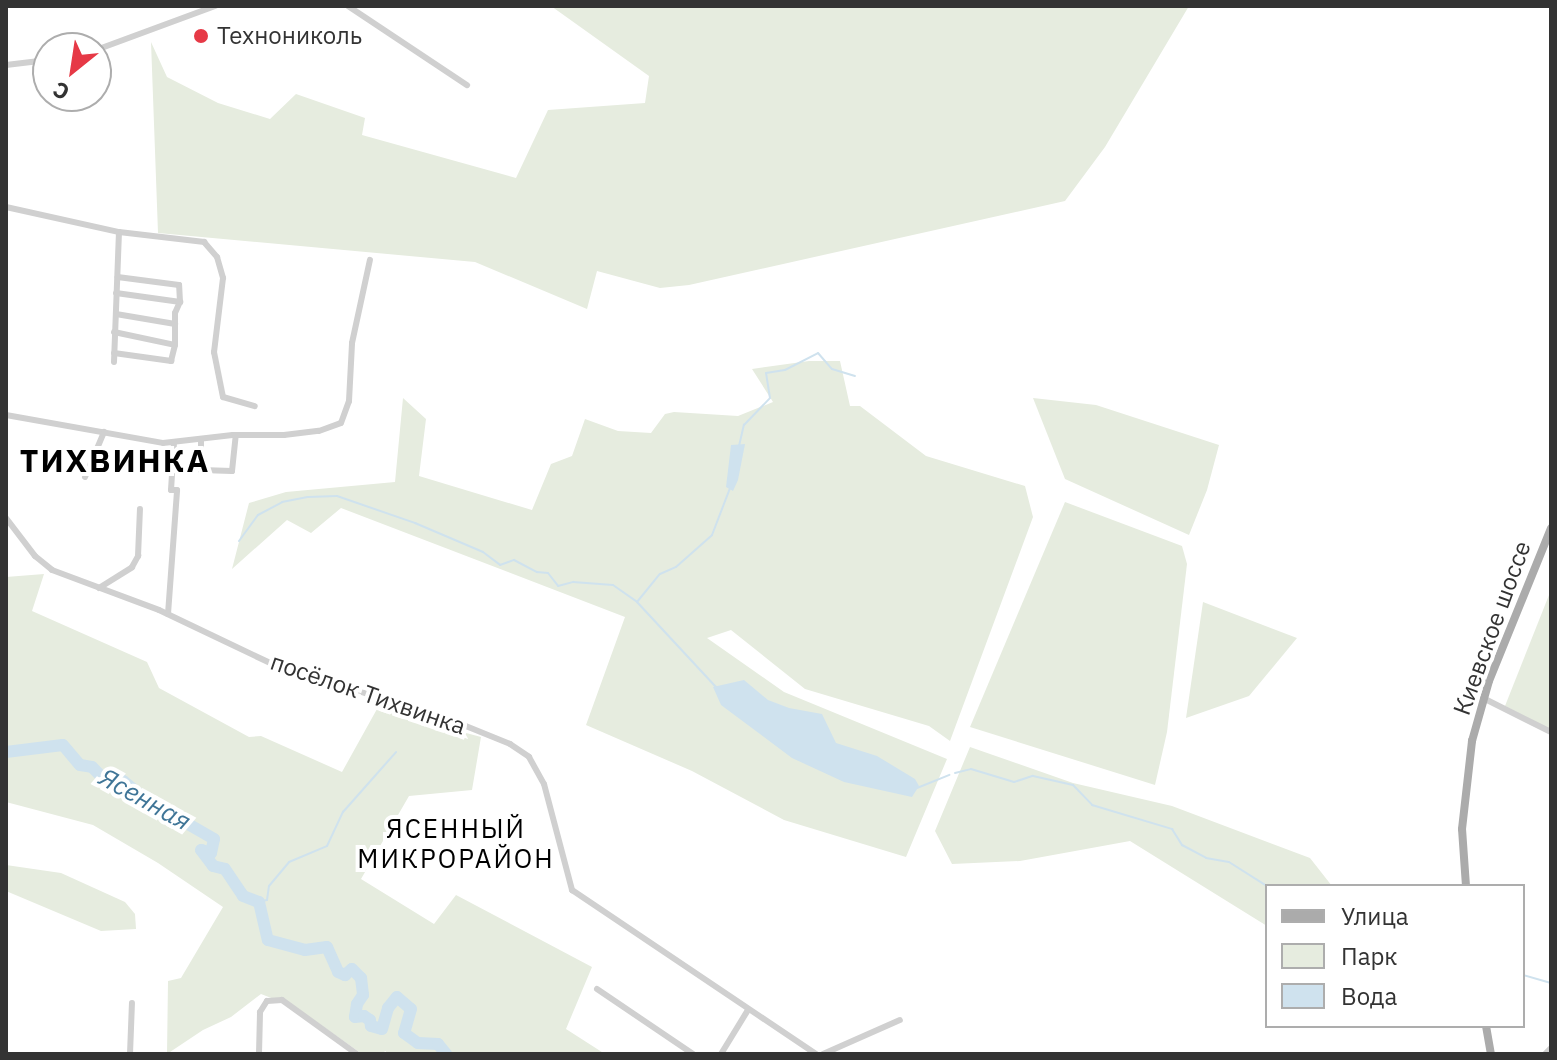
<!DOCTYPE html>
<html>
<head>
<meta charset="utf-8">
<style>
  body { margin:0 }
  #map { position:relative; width:1557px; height:1060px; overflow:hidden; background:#fff; font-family:"IBM Plex Sans",sans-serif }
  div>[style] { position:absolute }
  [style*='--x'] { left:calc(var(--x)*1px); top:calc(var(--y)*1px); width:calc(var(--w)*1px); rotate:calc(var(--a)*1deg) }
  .green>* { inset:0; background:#e6ecdf }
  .water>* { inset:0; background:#cfe2ee }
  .stream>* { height:2px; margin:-1px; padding:0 1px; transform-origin:1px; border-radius:1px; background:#cfe2ee }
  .river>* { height:12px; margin:-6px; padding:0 6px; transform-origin:6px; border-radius:6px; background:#cfe2ee }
  .minor>* { height:6px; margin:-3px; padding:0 3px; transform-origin:3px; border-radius:3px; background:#d0d0d0 }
  .major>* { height:8px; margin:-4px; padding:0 4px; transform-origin:4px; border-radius:4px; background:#ababab }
  .dots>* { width:22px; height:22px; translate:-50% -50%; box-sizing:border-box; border:4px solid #fff; border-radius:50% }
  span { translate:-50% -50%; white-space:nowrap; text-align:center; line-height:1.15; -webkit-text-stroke:8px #fff; paint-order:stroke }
  .poi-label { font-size:24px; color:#333 }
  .left { translate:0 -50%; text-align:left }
  .street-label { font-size:24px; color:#333 }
  .water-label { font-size:26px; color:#3f7597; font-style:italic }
  .neighbourhood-label { font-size:26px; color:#000; letter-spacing:2px }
  .district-label { font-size:32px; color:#000; font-weight:700; letter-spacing:2px }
  .frame { position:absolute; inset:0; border:8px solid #333; pointer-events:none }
  .legend { position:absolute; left:1265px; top:884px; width:260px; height:144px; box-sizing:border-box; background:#fff; border:2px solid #adadad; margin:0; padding:10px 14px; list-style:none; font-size:24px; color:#333 }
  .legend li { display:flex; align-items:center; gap:16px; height:40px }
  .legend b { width:40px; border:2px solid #adadad }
  .north { position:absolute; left:32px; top:32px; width:80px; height:80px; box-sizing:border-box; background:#fff; border:2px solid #adadad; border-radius:50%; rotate:210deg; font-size:22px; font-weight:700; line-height:32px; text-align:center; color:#333 }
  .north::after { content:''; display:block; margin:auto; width:28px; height:36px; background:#e63946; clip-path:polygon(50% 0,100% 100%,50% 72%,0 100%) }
</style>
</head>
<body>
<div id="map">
  <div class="green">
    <i style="clip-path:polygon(551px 6px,1189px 6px,1105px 147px,1065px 201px,689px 285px,660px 288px,597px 271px,587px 309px,475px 262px,158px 233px,151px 42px,167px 77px,218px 103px,270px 119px,296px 94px,365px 118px,362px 135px,516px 178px,548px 110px,645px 103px,649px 76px)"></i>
    <i style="clip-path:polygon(809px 361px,840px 361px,850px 406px,860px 406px,926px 456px,1025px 486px,1033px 517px,950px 741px,929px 726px,805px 689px,731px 630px,707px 638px,784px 692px,947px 759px,906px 857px,784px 820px,692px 771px,586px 725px,625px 617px,341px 508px,311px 533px,287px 520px,232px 569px,249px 503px,286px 492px,395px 482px,403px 398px,426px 419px,419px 476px,532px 510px,551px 464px,572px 456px,585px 419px,618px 431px,651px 433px,665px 414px,674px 412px,738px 416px,773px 402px,752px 369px)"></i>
    <i style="clip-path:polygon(1033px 398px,1096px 405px,1219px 445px,1207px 490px,1189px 535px,1065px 479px)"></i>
    <i style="clip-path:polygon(1065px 502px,1182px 546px,1187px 564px,1167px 732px,1155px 785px,970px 727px)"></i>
    <i style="clip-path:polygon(44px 574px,32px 611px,147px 662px,159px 688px,249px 737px,261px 736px,342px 772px,377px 709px,481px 737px,472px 790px,409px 796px,361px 879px,434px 924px,456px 895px,592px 967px,566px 1029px,605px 1054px,389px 1054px,385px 1051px,383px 1054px,362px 1054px,297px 1008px,261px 994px,231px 1017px,203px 1030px,167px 1054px,168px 981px,181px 978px,223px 907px,158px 863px,93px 825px,6px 802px,6px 577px)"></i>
    <i style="clip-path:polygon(1551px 590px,1551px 730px,1505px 706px)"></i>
    <i style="clip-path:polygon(1203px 602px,1297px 638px,1249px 696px,1186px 718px)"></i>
    <i style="clip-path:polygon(970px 747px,1073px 783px,1172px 806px,1310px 858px,1332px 886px,1267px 886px,1267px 926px,1130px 841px,1020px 861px,952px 864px,935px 831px)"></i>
    <i style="clip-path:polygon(6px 865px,61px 873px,125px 902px,135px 914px,136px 929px,101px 931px,6px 891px)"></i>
  </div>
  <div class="water">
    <i style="clip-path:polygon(745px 444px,738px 480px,733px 491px,726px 487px,731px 445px)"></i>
    <i style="clip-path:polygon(744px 680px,768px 700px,789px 708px,822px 714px,836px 743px,877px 756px,915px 779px,919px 786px,912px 797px,844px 782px,792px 758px,721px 705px,713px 687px)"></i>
  </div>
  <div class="stream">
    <i style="--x:739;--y:446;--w:22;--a:-77"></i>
    <i style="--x:744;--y:425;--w:37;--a:-46"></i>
    <i style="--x:770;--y:398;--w:25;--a:-99"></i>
    <i style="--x:766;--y:373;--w:19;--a:-9"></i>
    <i style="--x:785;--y:370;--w:37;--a:-27"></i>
    <i style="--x:818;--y:353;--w:21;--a:49"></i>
    <i style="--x:832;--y:369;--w:24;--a:17"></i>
    <i style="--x:239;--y:541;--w:32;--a:-54"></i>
    <i style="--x:258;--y:515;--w:27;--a:-28"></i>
    <i style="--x:282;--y:502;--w:26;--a:-11"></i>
    <i style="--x:308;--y:497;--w:29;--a:-2"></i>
    <i style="--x:337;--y:496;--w:83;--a:19.1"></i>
    <i style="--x:415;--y:523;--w:74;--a:23.1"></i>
    <i style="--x:483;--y:552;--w:21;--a:37"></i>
    <i style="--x:500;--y:565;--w:15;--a:-20"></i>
    <i style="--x:514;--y:560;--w:26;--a:28"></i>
    <i style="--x:537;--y:572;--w:11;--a:5"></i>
    <i style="--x:548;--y:573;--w:16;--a:52"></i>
    <i style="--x:558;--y:586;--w:16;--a:-15"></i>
    <i style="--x:573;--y:582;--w:40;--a:4.3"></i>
    <i style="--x:613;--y:585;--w:29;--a:35"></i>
    <i style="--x:637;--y:602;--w:117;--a:47.1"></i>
    <i style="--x:637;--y:602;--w:36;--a:-51"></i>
    <i style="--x:660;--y:574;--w:17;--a:-24"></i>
    <i style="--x:676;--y:567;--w:48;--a:-41.6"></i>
    <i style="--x:712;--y:535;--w:50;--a:-69"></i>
    <i style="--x:955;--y:773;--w:16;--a:-14"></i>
    <i style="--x:971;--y:769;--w:45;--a:16.8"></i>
    <i style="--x:1014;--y:782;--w:20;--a:-18"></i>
    <i style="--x:1033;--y:776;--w:41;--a:12.7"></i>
    <i style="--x:1073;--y:785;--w:28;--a:46"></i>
    <i style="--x:1092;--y:805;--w:84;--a:16.7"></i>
    <i style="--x:1172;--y:829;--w:19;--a:58"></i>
    <i style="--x:1182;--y:845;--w:27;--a:28"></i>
    <i style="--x:1206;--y:858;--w:23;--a:10"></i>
    <i style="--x:1229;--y:862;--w:45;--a:32.3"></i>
    <i style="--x:917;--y:788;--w:35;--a:-22"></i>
    <i style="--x:259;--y:902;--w:8;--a:-14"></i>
    <i style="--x:267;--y:900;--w:14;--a:-82"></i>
    <i style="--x:269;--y:886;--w:31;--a:-50"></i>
    <i style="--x:289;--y:862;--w:41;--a:-22.8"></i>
    <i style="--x:327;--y:846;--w:38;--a:-65"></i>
    <i style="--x:343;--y:812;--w:80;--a:-48.5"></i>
    <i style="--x:1523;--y:975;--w:29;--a:16"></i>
  </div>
  <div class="river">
    <i style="--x:6;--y:752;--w:57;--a:-7"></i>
    <i style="--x:63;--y:745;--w:26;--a:50"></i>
    <i style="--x:80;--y:765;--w:12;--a:9"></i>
    <i style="--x:92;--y:767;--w:13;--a:45"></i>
    <i style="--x:101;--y:776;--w:23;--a:13"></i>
    <i style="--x:123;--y:781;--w:32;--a:39"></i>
    <i style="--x:148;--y:801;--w:76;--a:29.9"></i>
    <i style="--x:214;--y:839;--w:14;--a:102"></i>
    <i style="--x:211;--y:853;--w:10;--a:-163"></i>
    <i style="--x:201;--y:850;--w:20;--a:53"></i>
    <i style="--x:213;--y:866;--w:12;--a:14"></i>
    <i style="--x:225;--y:869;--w:32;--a:56"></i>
    <i style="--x:243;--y:896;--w:17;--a:21"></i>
    <i style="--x:259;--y:902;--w:39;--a:77"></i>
    <i style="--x:268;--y:940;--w:38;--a:15"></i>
    <i style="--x:305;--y:950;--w:22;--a:-8"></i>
    <i style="--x:327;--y:947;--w:27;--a:66"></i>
    <i style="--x:338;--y:972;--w:8;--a:23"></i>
    <i style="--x:345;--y:975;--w:9;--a:-41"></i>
    <i style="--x:352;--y:969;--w:13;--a:45"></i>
    <i style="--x:361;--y:978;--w:17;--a:83"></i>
    <i style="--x:363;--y:995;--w:11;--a:124"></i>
    <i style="--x:357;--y:1004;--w:13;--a:99"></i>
    <i style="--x:355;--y:1017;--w:9;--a:-6"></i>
    <i style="--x:364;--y:1016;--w:7;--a:34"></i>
    <i style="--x:370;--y:1020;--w:6;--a:81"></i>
    <i style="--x:371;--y:1026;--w:11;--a:15"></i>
    <i style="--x:382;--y:1029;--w:22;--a:-74"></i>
    <i style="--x:388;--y:1008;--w:14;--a:-51"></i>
    <i style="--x:397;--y:997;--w:18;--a:41"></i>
    <i style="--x:411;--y:1009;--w:25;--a:106"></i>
    <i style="--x:404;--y:1033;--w:17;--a:36"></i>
    <i style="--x:418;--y:1043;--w:20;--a:3"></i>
    <i style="--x:438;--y:1044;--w:13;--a:51"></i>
  </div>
  <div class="minor">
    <i style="--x:348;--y:6;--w:143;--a:33.6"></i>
    <i style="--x:96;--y:50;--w:127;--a:-20.3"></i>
    <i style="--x:6;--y:65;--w:42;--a:-6.8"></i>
    <i style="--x:6;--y:207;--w:116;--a:12.5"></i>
    <i style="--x:119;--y:232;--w:86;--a:6.7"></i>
    <i style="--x:204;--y:242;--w:20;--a:49"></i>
    <i style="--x:217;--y:257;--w:22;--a:74"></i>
    <i style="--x:223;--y:278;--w:75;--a:96.9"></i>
    <i style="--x:214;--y:352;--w:46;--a:78.7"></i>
    <i style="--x:223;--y:397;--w:33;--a:16"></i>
    <i style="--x:116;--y:293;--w:65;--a:8"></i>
    <i style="--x:116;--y:314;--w:60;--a:9.6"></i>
    <i style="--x:114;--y:332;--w:62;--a:12"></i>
    <i style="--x:114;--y:353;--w:58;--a:8"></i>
    <i style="--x:171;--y:361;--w:16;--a:-76"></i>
    <i style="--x:175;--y:345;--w:32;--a:-90"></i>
    <i style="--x:175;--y:313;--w:12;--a:-66"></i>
    <i style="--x:180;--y:302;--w:17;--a:-93"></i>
    <i style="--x:179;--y:285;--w:62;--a:-172.5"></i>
    <i style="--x:114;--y:362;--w:130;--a:-87.8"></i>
    <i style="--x:6;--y:415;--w:159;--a:10.1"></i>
    <i style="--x:163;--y:443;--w:70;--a:-6.5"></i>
    <i style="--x:233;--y:435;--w:51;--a:0"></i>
    <i style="--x:284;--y:435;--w:35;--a:-7"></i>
    <i style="--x:319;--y:431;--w:23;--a:-20"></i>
    <i style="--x:341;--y:423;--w:23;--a:-70"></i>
    <i style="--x:349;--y:401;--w:58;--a:-87"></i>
    <i style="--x:352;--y:343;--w:85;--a:-77.8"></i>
    <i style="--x:201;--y:439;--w:31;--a:90"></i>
    <i style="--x:201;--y:470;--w:31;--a:2"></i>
    <i style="--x:232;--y:471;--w:36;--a:-84"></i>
    <i style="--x:85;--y:477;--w:49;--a:-67.1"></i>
    <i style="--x:6;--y:518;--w:48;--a:52.7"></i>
    <i style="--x:35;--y:556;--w:22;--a:39"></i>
    <i style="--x:52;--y:570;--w:114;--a:20.5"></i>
    <i style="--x:159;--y:610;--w:125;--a:25.5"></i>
    <i style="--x:272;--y:664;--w:188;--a:17.4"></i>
    <i style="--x:451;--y:720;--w:64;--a:22.1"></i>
    <i style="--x:510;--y:744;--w:23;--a:34"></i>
    <i style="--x:529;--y:757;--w:31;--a:61"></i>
    <i style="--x:544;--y:784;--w:110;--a:75.2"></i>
    <i style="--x:572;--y:890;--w:294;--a:33.9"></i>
    <i style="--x:99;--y:588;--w:39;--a:-32"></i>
    <i style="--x:132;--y:567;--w:13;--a:-61"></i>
    <i style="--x:138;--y:556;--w:47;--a:-87.6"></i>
    <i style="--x:168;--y:614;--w:124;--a:-85.8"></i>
    <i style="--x:177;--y:490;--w:6;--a:180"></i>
    <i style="--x:171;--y:490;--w:48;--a:-86.4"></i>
    <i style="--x:1483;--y:698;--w:76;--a:26.6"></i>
    <i style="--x:597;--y:989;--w:116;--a:34.1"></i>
    <i style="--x:130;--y:1054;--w:51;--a:-87.8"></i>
    <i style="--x:259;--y:1054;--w:42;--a:-88.6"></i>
    <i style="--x:260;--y:1012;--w:13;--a:-58"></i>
    <i style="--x:267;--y:1001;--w:15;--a:-4"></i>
    <i style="--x:282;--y:1000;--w:92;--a:35.8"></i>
    <i style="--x:721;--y:1054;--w:52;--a:-58.5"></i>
    <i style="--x:823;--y:1054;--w:84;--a:-23.8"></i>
    <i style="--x:1545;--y:1054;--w:8;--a:-45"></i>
  </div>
  <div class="major">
    <i style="--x:1466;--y:886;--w:57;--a:-94"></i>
    <i style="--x:1462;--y:829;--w:89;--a:-83.5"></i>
    <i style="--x:1472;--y:741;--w:62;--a:-74.2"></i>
    <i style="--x:1489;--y:681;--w:165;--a:-67.9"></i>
    <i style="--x:1486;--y:1026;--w:28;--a:80"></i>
  </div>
  <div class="dots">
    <i style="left:201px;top:36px;background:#e63946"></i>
  </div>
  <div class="poi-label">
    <span class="left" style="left:217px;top:36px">Технониколь</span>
  </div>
  <div class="street-label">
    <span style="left:1492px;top:628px;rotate:-70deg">Киевское шоссе</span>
    <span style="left:368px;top:694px;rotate:19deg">посёлок Тихвинка</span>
  </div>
  <div class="water-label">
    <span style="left:145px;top:799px;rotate:29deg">Ясенная</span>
  </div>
  <div class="neighbourhood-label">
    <span style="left:456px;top:844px">ЯСЕННЫЙ<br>МИКРОРАЙОН</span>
  </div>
  <div class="district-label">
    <span style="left:115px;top:460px">ТИХВИНКА</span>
  </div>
  <div class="frame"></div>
  <ul class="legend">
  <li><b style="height:10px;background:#ababab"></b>Улица</li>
  <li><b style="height:22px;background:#e6ecdf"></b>Парк</li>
  <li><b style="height:22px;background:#cfe2ee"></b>Вода</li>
  </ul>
  <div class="north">С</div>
</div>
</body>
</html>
